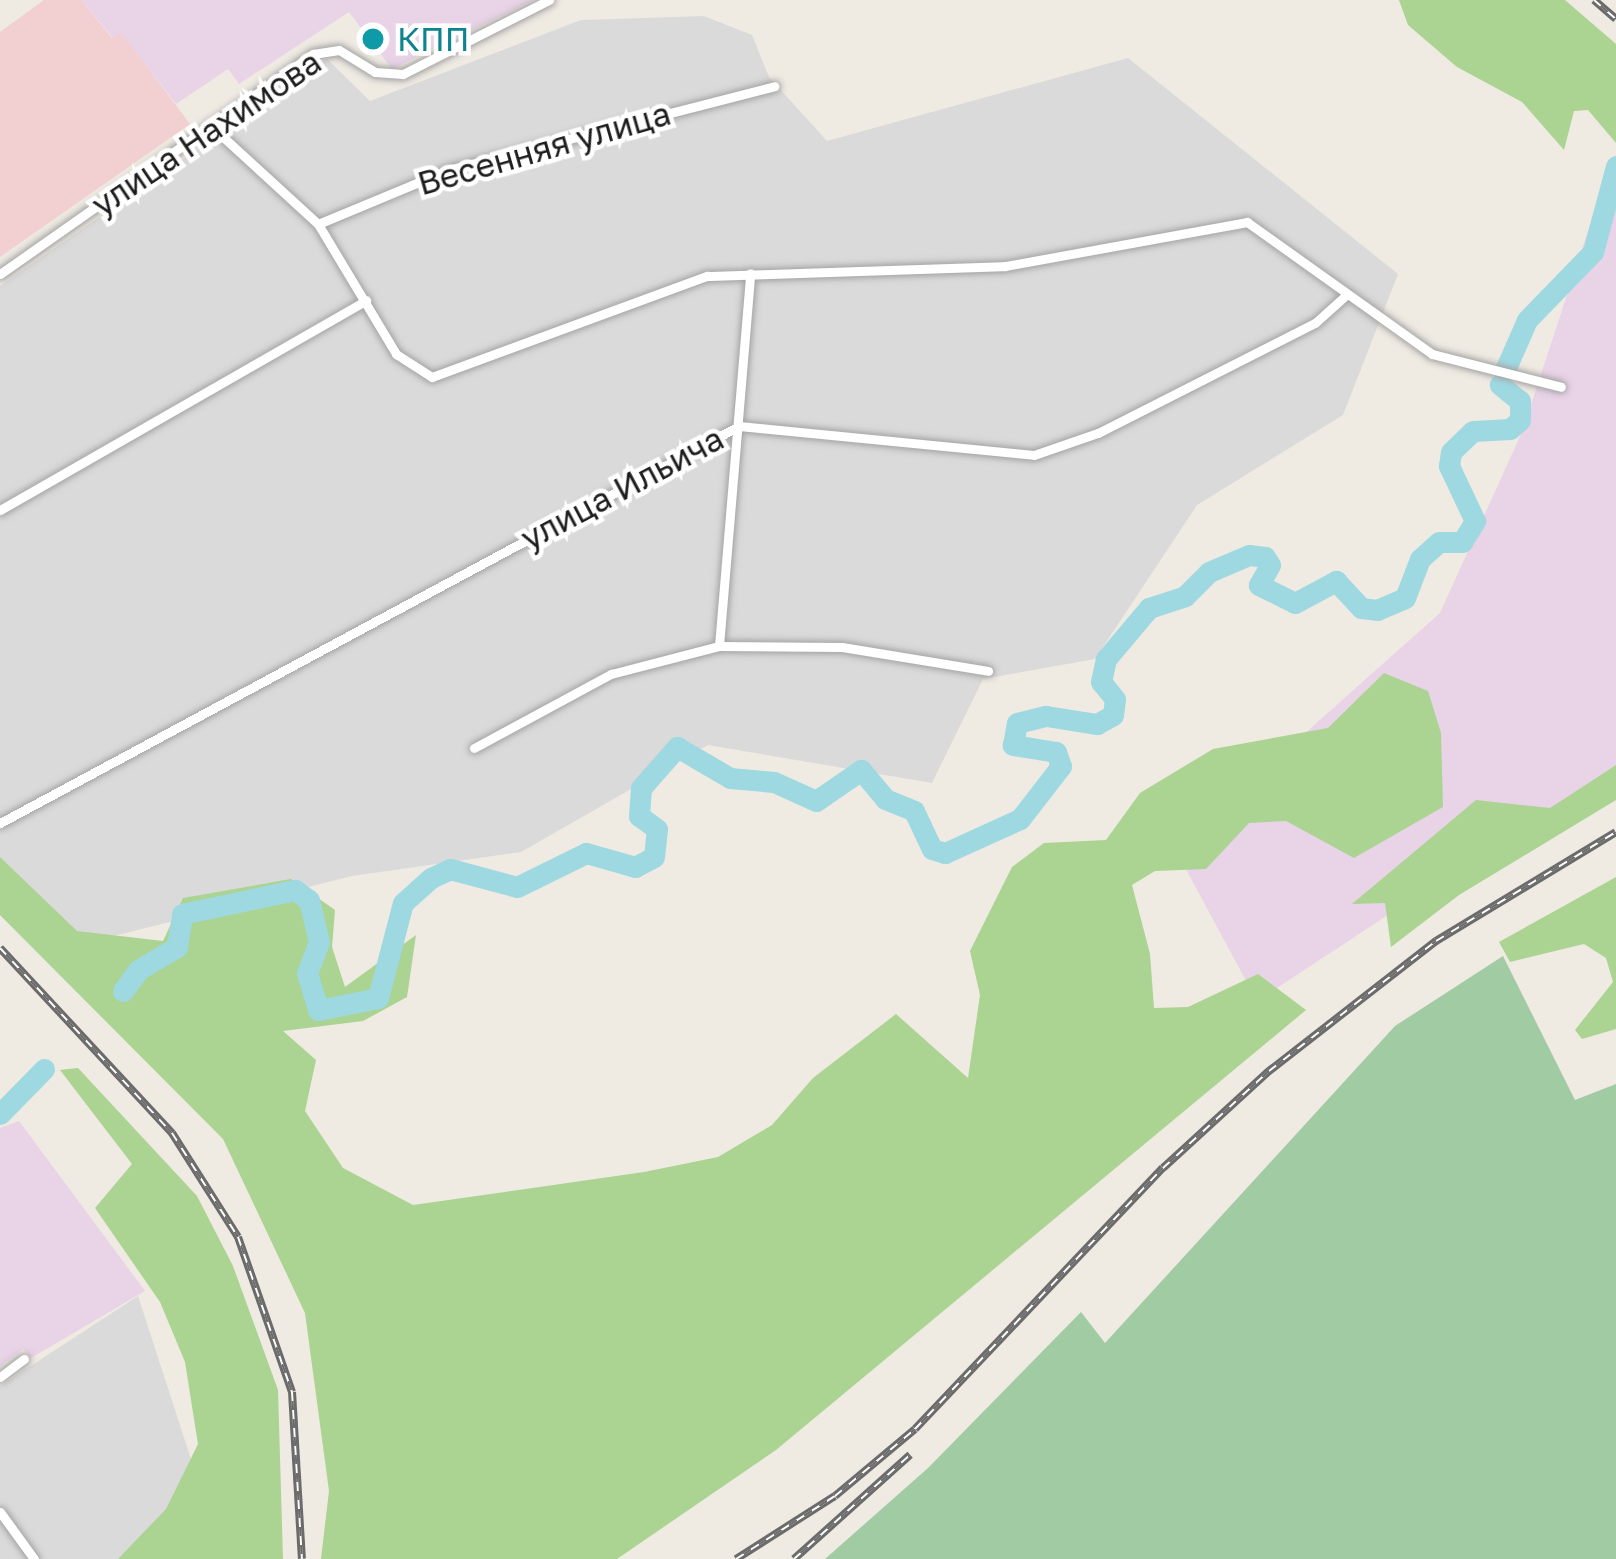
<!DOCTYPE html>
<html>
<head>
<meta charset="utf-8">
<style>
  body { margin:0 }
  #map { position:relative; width:1616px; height:1559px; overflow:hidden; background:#efeae2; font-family:"Golos Text",sans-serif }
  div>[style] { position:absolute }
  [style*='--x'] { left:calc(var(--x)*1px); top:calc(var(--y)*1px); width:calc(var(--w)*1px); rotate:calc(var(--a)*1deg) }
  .residential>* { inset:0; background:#dbdada }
  .commercial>* { inset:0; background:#f2cfd1 }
  .industrial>* { inset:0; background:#e9d3e7 }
  .forest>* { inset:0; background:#abd392 }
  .cemetery>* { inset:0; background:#a1cba3 }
  .river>* { height:21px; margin:-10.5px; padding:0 10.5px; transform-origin:10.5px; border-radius:10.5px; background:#9ed9e2 }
  .roads { filter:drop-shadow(0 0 3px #a4a4a4) drop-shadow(0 0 3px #a4a4a4) }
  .minor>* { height:9px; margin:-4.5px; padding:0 4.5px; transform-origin:4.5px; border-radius:4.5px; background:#fff }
  .rail>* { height:8px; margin-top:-4px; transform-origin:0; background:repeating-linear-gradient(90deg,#fff 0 9px,#6b6b6b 0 18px); box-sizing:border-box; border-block:3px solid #6b6b6b }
  .dots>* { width:33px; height:33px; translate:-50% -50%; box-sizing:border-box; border:6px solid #fff; border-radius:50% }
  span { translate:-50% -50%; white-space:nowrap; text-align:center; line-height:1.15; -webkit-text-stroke:9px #fff; paint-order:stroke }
  .culture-label { font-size:33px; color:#0d838f }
  .left { translate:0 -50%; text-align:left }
  .street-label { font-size:33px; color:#1d1d1d }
</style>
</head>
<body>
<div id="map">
  <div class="residential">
    <i style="clip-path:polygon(704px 16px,752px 35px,769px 77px,827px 141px,1128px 58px,1398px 274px,1343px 415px,1197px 505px,1095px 659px,983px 679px,932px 783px,708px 745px,521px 852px,352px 876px,66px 948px,0 877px,0 286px,327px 59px,370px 101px,581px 20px)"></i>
    <i style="clip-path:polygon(138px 1296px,201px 1490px,135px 1559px,0 1559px,0 1386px)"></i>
  </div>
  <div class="commercial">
    <i style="clip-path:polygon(44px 0,81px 0,112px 38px,121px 32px,190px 124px,0 257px,0 32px)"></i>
  </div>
  <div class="industrial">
    <i style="clip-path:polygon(81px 0,533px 0,392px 69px,349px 12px,239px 84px,228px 69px,176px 104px,121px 33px,113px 38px)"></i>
    <i style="clip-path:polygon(1607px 173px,1616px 176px,1616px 765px,1257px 1001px,1175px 849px,1440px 613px,1522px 432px)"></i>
    <i style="clip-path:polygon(19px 1121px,145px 1291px,31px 1358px,23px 1349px,0 1366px,0 1128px)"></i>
  </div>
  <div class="forest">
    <i style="clip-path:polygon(1399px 0,1565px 0,1616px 44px,1616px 143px,1588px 110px,1574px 111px,1564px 150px,1522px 102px,1457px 67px,1408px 25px)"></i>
    <i style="clip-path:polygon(1384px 673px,1428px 691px,1441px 733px,1443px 807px,1354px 858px,1286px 821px,1249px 823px,1206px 869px,1155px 871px,1132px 885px,1150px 954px,1154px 1008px,1188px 1007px,1258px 974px,1306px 1010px,776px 1450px,617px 1559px,321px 1559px,329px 1491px,305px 1313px,223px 1139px,0 915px,0 857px,77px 931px,163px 941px,183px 898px,291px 879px,335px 910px,332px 947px,345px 987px,416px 935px,407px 997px,363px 1021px,283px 1031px,316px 1060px,305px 1111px,343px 1168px,413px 1205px,644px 1172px,718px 1157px,772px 1125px,813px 1078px,896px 1014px,968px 1078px,980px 995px,970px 951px,1012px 867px,1044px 843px,1106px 840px,1140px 793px,1213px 749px,1328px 728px)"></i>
    <i style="clip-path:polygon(1616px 765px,1616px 800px,1459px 895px,1391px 947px,1385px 903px,1352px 904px,1476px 800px,1550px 808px)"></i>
    <i style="clip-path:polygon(1616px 877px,1616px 1029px,1582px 1039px,1575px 1030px,1613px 982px,1606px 958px,1584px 944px,1510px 962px,1499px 942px)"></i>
    <i style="clip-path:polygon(78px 1068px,197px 1196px,233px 1266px,278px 1390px,283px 1559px,118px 1559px,166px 1509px,198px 1444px,185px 1362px,160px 1302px,95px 1208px,132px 1164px,60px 1070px)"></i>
  </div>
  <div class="cemetery">
    <i style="clip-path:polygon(1503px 956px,1575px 1100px,1616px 1084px,1616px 1559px,825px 1559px,928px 1468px,1081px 1312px,1105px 1343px,1395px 1026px)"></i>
  </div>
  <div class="river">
    <i style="--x:1506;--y:368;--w:52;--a:-66.4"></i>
    <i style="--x:1527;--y:320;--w:95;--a:-45.9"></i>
    <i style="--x:1593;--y:252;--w:89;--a:-75"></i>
    <i style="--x:123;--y:991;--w:26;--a:-54"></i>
    <i style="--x:138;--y:970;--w:45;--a:-30.5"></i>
    <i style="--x:177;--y:947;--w:33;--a:-81"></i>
    <i style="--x:182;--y:914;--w:116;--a:-12"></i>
    <i style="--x:295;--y:890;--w:17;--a:36"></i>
    <i style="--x:309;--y:900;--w:43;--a:76.6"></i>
    <i style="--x:319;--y:942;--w:33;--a:111"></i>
    <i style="--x:307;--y:973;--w:39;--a:73"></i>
    <i style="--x:318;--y:1010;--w:61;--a:-11.3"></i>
    <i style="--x:378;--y:998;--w:98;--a:-75.3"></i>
    <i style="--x:403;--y:903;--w:38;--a:-42"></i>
    <i style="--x:431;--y:878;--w:21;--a:-25"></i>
    <i style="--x:450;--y:869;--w:69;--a:15"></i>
    <i style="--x:517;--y:887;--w:77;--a:-26.2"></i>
    <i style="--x:586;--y:853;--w:51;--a:15.9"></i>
    <i style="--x:635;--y:867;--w:21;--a:-28"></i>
    <i style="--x:654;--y:857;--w:28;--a:-84"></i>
    <i style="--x:657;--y:829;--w:22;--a:-144"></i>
    <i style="--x:639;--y:816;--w:28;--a:-86"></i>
    <i style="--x:641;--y:788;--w:55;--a:-48.7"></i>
    <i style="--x:677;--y:747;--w:61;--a:30.3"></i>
    <i style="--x:730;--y:778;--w:44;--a:5.2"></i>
    <i style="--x:774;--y:782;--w:46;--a:24.3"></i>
    <i style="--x:816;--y:801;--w:55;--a:-34.6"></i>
    <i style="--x:861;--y:770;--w:38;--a:50"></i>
    <i style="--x:885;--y:799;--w:31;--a:22"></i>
    <i style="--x:914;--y:811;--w:42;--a:64.7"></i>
    <i style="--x:932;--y:849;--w:14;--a:17"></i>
    <i style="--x:945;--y:853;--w:82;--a:-24.4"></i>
    <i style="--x:1020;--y:819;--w:67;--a:-52.3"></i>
    <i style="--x:1061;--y:766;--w:15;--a:-110"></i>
    <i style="--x:1056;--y:752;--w:44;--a:-170.8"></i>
    <i style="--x:1013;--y:745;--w:22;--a:-80"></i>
    <i style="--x:1017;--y:723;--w:30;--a:-14"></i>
    <i style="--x:1046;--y:716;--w:52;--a:8.9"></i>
    <i style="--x:1097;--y:724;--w:18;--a:-29"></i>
    <i style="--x:1113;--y:715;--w:16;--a:-83"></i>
    <i style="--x:1115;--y:699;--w:22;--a:-129"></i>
    <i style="--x:1101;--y:682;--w:24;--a:-78"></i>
    <i style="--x:1106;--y:659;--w:67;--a:-49.9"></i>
    <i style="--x:1149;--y:608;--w:38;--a:-18"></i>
    <i style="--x:1185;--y:596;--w:34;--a:-45"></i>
    <i style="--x:1209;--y:572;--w:43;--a:-23"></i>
    <i style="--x:1249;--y:555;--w:16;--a:7"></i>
    <i style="--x:1265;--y:557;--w:9;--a:58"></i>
    <i style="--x:1270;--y:565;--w:23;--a:119"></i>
    <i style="--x:1259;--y:585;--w:40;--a:26.6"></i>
    <i style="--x:1295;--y:603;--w:47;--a:-28.2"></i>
    <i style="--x:1336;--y:581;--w:37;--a:47"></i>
    <i style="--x:1361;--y:608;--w:16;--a:7"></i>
    <i style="--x:1377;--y:610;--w:30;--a:-23"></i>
    <i style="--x:1405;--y:598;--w:42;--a:-69"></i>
    <i style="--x:1420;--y:559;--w:25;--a:-42"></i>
    <i style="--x:1439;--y:542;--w:23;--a:0"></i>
    <i style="--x:1462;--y:542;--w:25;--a:-58"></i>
    <i style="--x:1475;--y:521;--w:61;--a:-115.3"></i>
    <i style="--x:1449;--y:466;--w:14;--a:-82"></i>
    <i style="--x:1451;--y:452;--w:30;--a:-44"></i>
    <i style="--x:1473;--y:431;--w:37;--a:-3"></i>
    <i style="--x:1510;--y:429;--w:13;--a:-42"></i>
    <i style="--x:1520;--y:420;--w:19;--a:-90"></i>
    <i style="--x:1520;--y:401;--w:26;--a:-141"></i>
    <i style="--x:0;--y:1114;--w:63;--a:-45.6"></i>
  </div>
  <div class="roads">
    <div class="minor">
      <i style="--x:210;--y:125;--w:147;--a:42.5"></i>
      <i style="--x:318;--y:224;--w:152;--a:59"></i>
      <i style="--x:396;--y:354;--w:43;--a:32.6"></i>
      <i style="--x:432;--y:377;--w:293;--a:-20.2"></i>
      <i style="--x:707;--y:276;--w:298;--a:-1.9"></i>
      <i style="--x:1005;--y:266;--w:246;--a:-10.3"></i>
      <i style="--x:1247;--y:222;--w:227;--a:35.5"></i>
      <i style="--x:1432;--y:354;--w:133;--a:14.3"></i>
      <i style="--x:318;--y:224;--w:141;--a:-22.6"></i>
      <i style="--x:448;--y:170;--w:337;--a:-14.4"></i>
      <i style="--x:0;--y:274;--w:383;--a:-35.1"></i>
      <i style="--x:313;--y:54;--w:26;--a:-9"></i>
      <i style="--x:339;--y:50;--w:42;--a:31.4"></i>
      <i style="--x:375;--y:72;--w:28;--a:4"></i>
      <i style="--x:403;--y:74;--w:164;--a:-26.9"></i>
      <i style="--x:0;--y:510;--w:422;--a:-29.8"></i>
      <i style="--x:719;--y:646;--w:374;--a:-85.2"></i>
      <i style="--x:474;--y:748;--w:156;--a:-28.4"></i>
      <i style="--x:611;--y:674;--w:112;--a:-14.5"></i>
      <i style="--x:719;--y:646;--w:123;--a:0.5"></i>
      <i style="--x:842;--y:647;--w:148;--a:9.3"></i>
      <i style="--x:0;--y:823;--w:839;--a:-28.25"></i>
      <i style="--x:739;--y:426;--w:296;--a:5.6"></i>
      <i style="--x:1034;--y:455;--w:68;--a:-19"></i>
      <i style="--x:1098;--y:433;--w:243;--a:-26.9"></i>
      <i style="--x:1315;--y:323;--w:40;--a:-42"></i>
      <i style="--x:0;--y:1377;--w:30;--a:-37"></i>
      <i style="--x:0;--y:1512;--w:58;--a:54.1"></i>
    </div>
  </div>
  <div class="rail">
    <i style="--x:1594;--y:0;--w:29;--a:41"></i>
    <i style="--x:0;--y:948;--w:253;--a:47.1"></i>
    <i style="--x:172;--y:1133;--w:123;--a:57.6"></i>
    <i style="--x:238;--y:1237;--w:164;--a:70.8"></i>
    <i style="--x:292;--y:1392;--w:167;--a:86.6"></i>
    <i style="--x:736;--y:1559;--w:117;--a:-32.5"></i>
    <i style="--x:835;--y:1496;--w:104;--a:-39.9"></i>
    <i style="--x:915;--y:1429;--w:360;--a:-46.5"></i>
    <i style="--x:1163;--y:1168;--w:144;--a:-42.5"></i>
    <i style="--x:1269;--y:1071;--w:212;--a:-37.9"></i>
    <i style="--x:1436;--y:941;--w:210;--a:-31.2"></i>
    <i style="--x:794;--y:1559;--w:156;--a:-41.9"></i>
  </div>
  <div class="dots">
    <i style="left:373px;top:39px;background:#0f9aa8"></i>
  </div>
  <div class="culture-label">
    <span class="left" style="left:397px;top:39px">КПП</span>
  </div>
  <div class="street-label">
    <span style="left:206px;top:133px;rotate:-34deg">улица Нахимова</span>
    <span style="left:544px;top:148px;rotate:-16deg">Весенняя улица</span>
    <span style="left:622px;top:488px;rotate:-28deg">улица Ильича</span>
  </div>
</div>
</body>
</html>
